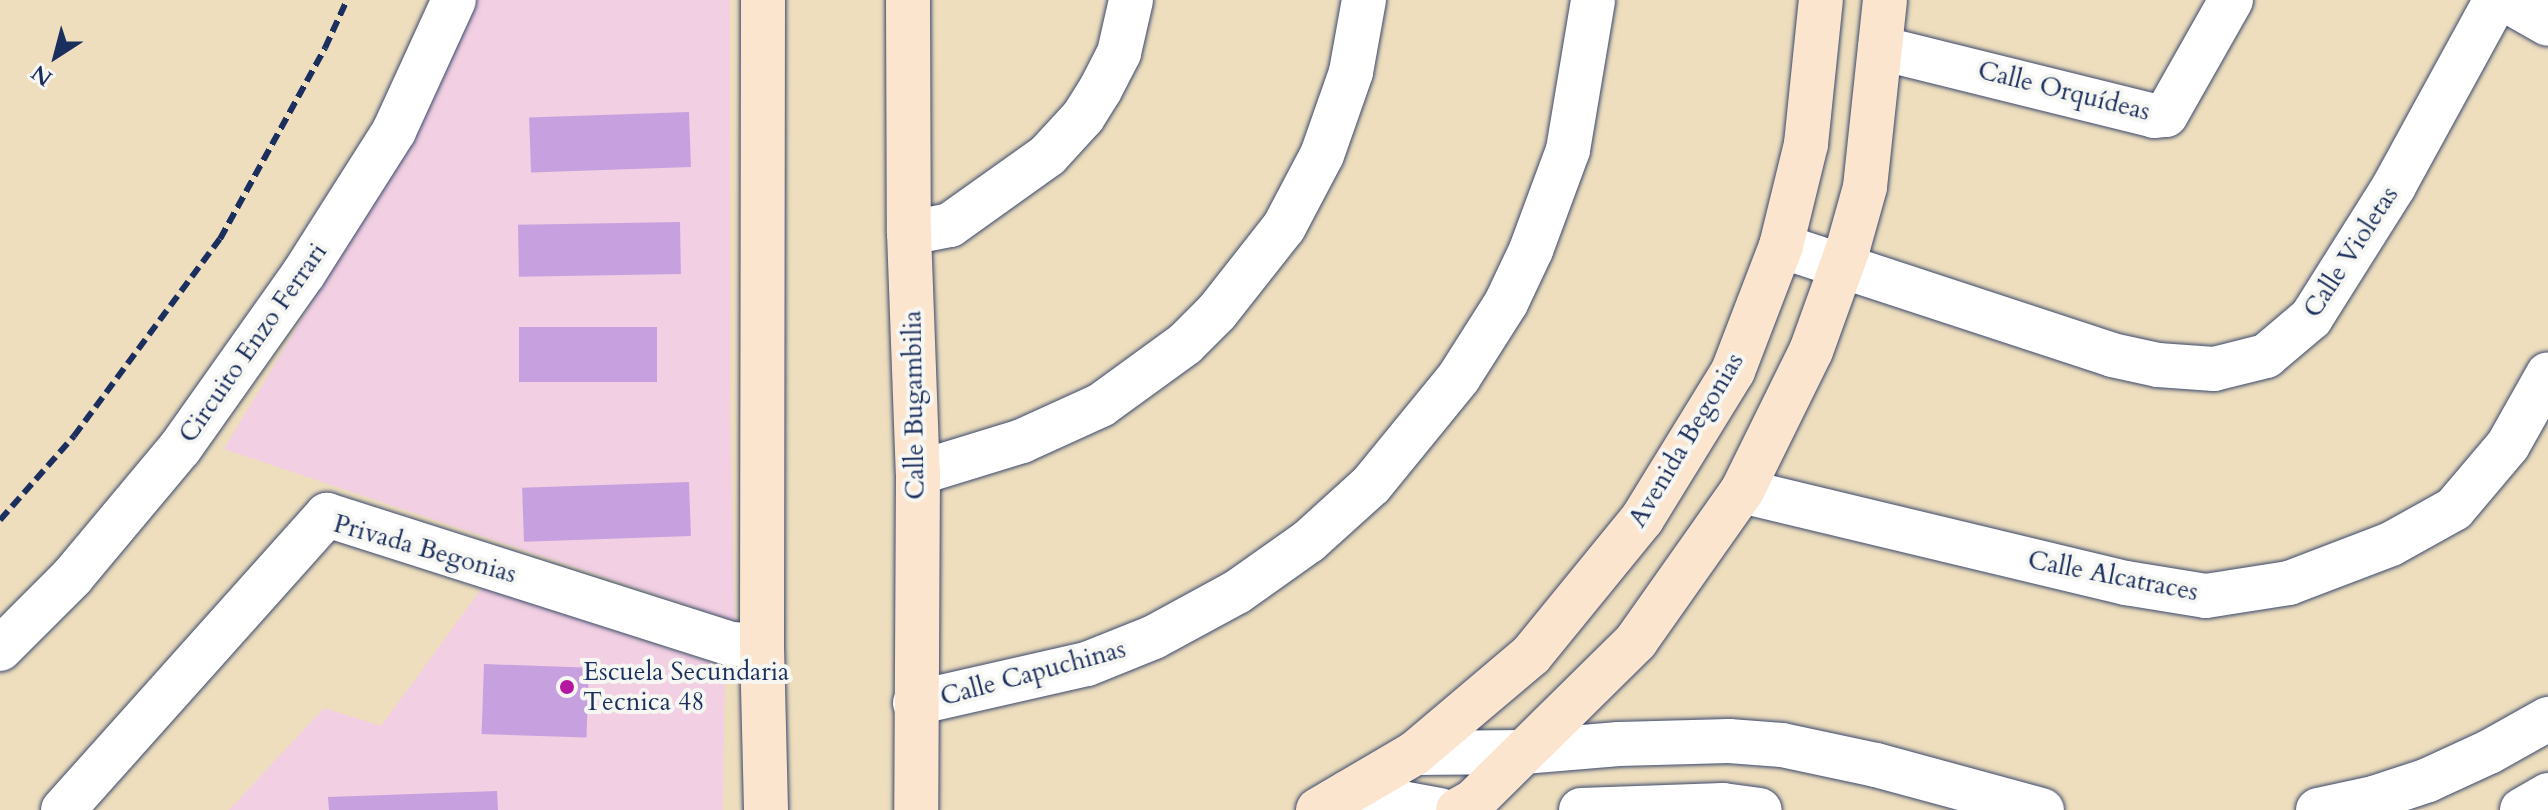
<!DOCTYPE html>
<html>
<head>
<meta charset="utf-8">
<style>
  body { margin:0 }
  #map { position:relative; width:2548px; height:810px; overflow:hidden; background:#eedebe; font-family:Cardo,serif }
  div>[style] { position:absolute }
  [style*='--x'] { left:calc(var(--x)*1px); top:calc(var(--y)*1px); width:calc(var(--w)*1px); rotate:calc(var(--a)*1deg) }
  .built>* { inset:0; background:#f2cfe2 }
  .building>* { inset:0; background:#c7a1df; transform-origin:0 0 }
  .roads { filter:drop-shadow(0 0 2px #3b496c) drop-shadow(0 0 2px #3b496c) }
  .street>* { height:44px; margin:-22px; padding:0 22px; transform-origin:22px; border-radius:22px; background:#fff }
  .secondary>* { height:44px; margin:-22px; padding:0 22px; transform-origin:22px; border-radius:22px; background:#fce5cf }
  .rail>* { height:6px; margin-top:-3px; transform-origin:0; background:repeating-linear-gradient(90deg,#1b2f5e 0 12px,transparent 0 18px) }
  .dots>* { width:22px; height:22px; translate:-50% -50%; box-sizing:border-box; border:4px solid #f6f6f2; border-radius:50% }
  span { translate:-50% -50%; white-space:nowrap; text-align:center; line-height:1.15; -webkit-text-stroke:8px #f6f6f2; paint-order:stroke }
  .street-label { font-size:26px; color:#1b2f5e }
  .poi-label { font-size:26px; color:#1b2f5e }
  .left { translate:0 -50%; text-align:left }
  .north { position:absolute; left:16px; top:16px; width:80px; height:80px; -webkit-text-stroke:6px #f6f6f2; paint-order:stroke; rotate:216deg; font-size:22px; font-weight:700; line-height:32px; text-align:center; color:#1b2f5e }
  .north::after { content:''; display:block; margin:auto; width:28px; height:36px; background:#1b2f5e; clip-path:polygon(50% 0,100% 100%,50% 72%,0 100%) }
</style>
</head>
<body>
<div id="map">
  <div class="built">
    <i style="clip-path:polygon(472px 0,730px 0,730px 395px,735px 621px,224px 449px,432px 102px)"></i>
    <i style="clip-path:polygon(482px 588px,725px 667px,723px 810px,229px 810px,324px 708px,381px 726px)"></i>
  </div>
  <div class="building">
    <i style="left:689px;top:112px;width:55px;height:160px;rotate:88deg"></i>
    <i style="left:680px;top:222px;width:52px;height:162px;rotate:89deg"></i>
    <i style="left:519px;top:327px;width:138px;height:55px"></i>
    <i style="left:689px;top:482px;width:54px;height:167px;rotate:88deg"></i>
    <i style="left:484px;top:664px;width:105px;height:70px;rotate:2deg"></i>
    <i style="clip-path:polygon(497px 791px,498px 810px,329px 810px,328px 797px)"></i>
  </div>
  <div class="roads">
    <div class="street">
      <i style="--x:2506;--y:0;--w:48;--a:29.7"></i>
      <i style="--x:1880;--y:48;--w:282;--a:13.9"></i>
      <i style="--x:2154;--y:116;--w:12;--a:-5"></i>
      <i style="--x:2166;--y:115;--w:132;--a:-60.5"></i>
      <i style="--x:909;--y:233;--w:42;--a:-11"></i>
      <i style="--x:950;--y:225;--w:120;--a:-35.5"></i>
      <i style="--x:1048;--y:155;--w:52;--a:-47.4"></i>
      <i style="--x:1083;--y:117;--w:32;--a:-58"></i>
      <i style="--x:1100;--y:90;--w:42;--a:-62.8"></i>
      <i style="--x:1119;--y:53;--w:54;--a:-77.2"></i>
      <i style="--x:1781;--y:246;--w:348;--a:18.2"></i>
      <i style="--x:2112;--y:355;--w:47;--a:12.3"></i>
      <i style="--x:2158;--y:365;--w:56;--a:4.1"></i>
      <i style="--x:2214;--y:369;--w:54;--a:-14"></i>
      <i style="--x:2266;--y:356;--w:59;--a:-40.2"></i>
      <i style="--x:2311;--y:318;--w:156;--a:-57.8"></i>
      <i style="--x:2394;--y:186;--w:212;--a:-61.3"></i>
      <i style="--x:918;--y:473;--w:109;--a:-17.1"></i>
      <i style="--x:1022;--y:441;--w:87;--a:-24.5"></i>
      <i style="--x:1101;--y:405;--w:104;--a:-36"></i>
      <i style="--x:1185;--y:344;--w:45;--a:-45"></i>
      <i style="--x:1217;--y:312;--w:108;--a:-51.8"></i>
      <i style="--x:1284;--y:227;--w:81;--a:-62.2"></i>
      <i style="--x:1322;--y:155;--w:88;--a:-70.7"></i>
      <i style="--x:1351;--y:72;--w:73;--a:-79.8"></i>
      <i style="--x:1742;--y:491;--w:395;--a:13.5"></i>
      <i style="--x:2126;--y:583;--w:81;--a:9.2"></i>
      <i style="--x:2206;--y:596;--w:84;--a:-8.9"></i>
      <i style="--x:2289;--y:583;--w:109;--a:-20.9"></i>
      <i style="--x:2391;--y:544;--w:72;--a:-29.1"></i>
      <i style="--x:2454;--y:509;--w:84;--a:-49.8"></i>
      <i style="--x:2508;--y:445;--w:81;--a:-60.6"></i>
      <i style="--x:0;--y:649;--w:102;--a:-45"></i>
      <i style="--x:72;--y:577;--w:168;--a:-50.1"></i>
      <i style="--x:180;--y:448;--w:214;--a:-54.7"></i>
      <i style="--x:304;--y:273;--w:168;--a:-57.6"></i>
      <i style="--x:394;--y:131;--w:144;--a:-65.4"></i>
      <i style="--x:915;--y:703;--w:176;--a:-12.8"></i>
      <i style="--x:1087;--y:664;--w:72;--a:-21.9"></i>
      <i style="--x:1154;--y:637;--w:94;--a:-28.5"></i>
      <i style="--x:1237;--y:592;--w:88;--a:-35.3"></i>
      <i style="--x:1309;--y:541;--w:84;--a:-42.1"></i>
      <i style="--x:1371;--y:485;--w:139;--a:-50.8"></i>
      <i style="--x:1459;--y:377;--w:88;--a:-57.6"></i>
      <i style="--x:1506;--y:303;--w:59;--a:-64.7"></i>
      <i style="--x:1531;--y:250;--w:107;--a:-69.7"></i>
      <i style="--x:1568;--y:150;--w:152;--a:-80.5"></i>
      <i style="--x:1415;--y:753;--w:108;--a:-0.5"></i>
      <i style="--x:1523;--y:752;--w:96;--a:-4.8"></i>
      <i style="--x:1619;--y:744;--w:110;--a:-1.6"></i>
      <i style="--x:1729;--y:741;--w:53;--a:4.3"></i>
      <i style="--x:1782;--y:745;--w:96;--a:12"></i>
      <i style="--x:1876;--y:765;--w:172;--a:15.2"></i>
      <i style="--x:1347;--y:793;--w:95;--a:10.4"></i>
      <i style="--x:63;--y:810;--w:396;--a:-48.2"></i>
      <i style="--x:327;--y:515;--w:425;--a:17.7"></i>
      <i style="--x:732;--y:644;--w:30;--a:4"></i>
      <i style="--x:1581;--y:810;--w:142;--a:-2"></i>
      <i style="--x:1723;--y:805;--w:37;--a:8"></i>
      <i style="--x:2318;--y:810;--w:57;--a:-12.1"></i>
      <i style="--x:2374;--y:798;--w:57;--a:-18.4"></i>
      <i style="--x:2428;--y:780;--w:67;--a:-24.7"></i>
      <i style="--x:2489;--y:752;--w:68;--a:-29.2"></i>
      <i style="--x:2522;--y:810;--w:30;--a:-30"></i>
    </div>
    <div class="secondary">
      <i style="--x:763;--y:0;--w:646;--a:90.09"></i>
      <i style="--x:762;--y:646;--w:164;--a:88.6"></i>
      <i style="--x:908;--y:0;--w:233;--a:89.8"></i>
      <i style="--x:909;--y:233;--w:240;--a:87.9"></i>
      <i style="--x:918;--y:473;--w:337;--a:90.3"></i>
      <i style="--x:1318;--y:810;--w:113;--a:-30.4"></i>
      <i style="--x:1415;--y:753;--w:152;--a:-40.2"></i>
      <i style="--x:1531;--y:655;--w:176;--a:-50.8"></i>
      <i style="--x:1642;--y:519;--w:174;--a:-58.4"></i>
      <i style="--x:1733;--y:371;--w:134;--a:-69"></i>
      <i style="--x:1781;--y:246;--w:105;--a:-76.2"></i>
      <i style="--x:1806;--y:144;--w:145;--a:-84.1"></i>
      <i style="--x:1458;--y:810;--w:18;--a:-29"></i>
      <i style="--x:1474;--y:801;--w:228;--a:-44.6"></i>
      <i style="--x:1636;--y:641;--w:184;--a:-54.8"></i>
      <i style="--x:1742;--y:491;--w:156;--a:-63.8"></i>
      <i style="--x:1811;--y:351;--w:109;--a:-70.2"></i>
      <i style="--x:1848;--y:248;--w:63;--a:-74.4"></i>
      <i style="--x:1865;--y:187;--w:188;--a:-83.9"></i>
    </div>
  </div>
  <div class="rail">
    <i style="--x:0;--y:520;--w:112;--a:-48.6"></i>
    <i style="--x:74;--y:436;--w:245;--a:-53.5"></i>
    <i style="--x:220;--y:239;--w:218;--a:-61.2"></i>
    <i style="--x:325;--y:48;--w:53;--a:-65.4"></i>
  </div>
  <div class="dots">
    <i style="left:567px;top:687px;background:#b5179e"></i>
  </div>
  <div class="street-label">
    <span style="left:2064px;top:91px;rotate:14deg">Calle Orquídeas</span>
    <span style="left:2351px;top:252px;rotate:-57deg">Calle Violetas</span>
    <span style="left:253px;top:343px;rotate:-55deg">Circuito Enzo Ferrari</span>
    <span style="left:914px;top:405px;rotate:-91deg">Calle Bugambilia</span>
    <span style="left:1686px;top:440px;rotate:-59deg">Avenida Begonias</span>
    <span style="left:425px;top:549px;rotate:16deg">Privada Begonias</span>
    <span style="left:2113px;top:576px;rotate:11deg">Calle Alcatraces</span>
    <span style="left:1033px;top:673px;rotate:-15deg">Calle Capuchinas</span>
  </div>
  <div class="poi-label">
    <span class="left" style="left:583px;top:687px">Escuela Secundaria<br>Tecnica 48</span>
  </div>
  <div class="north">N</div>
</div>
</body>
</html>
